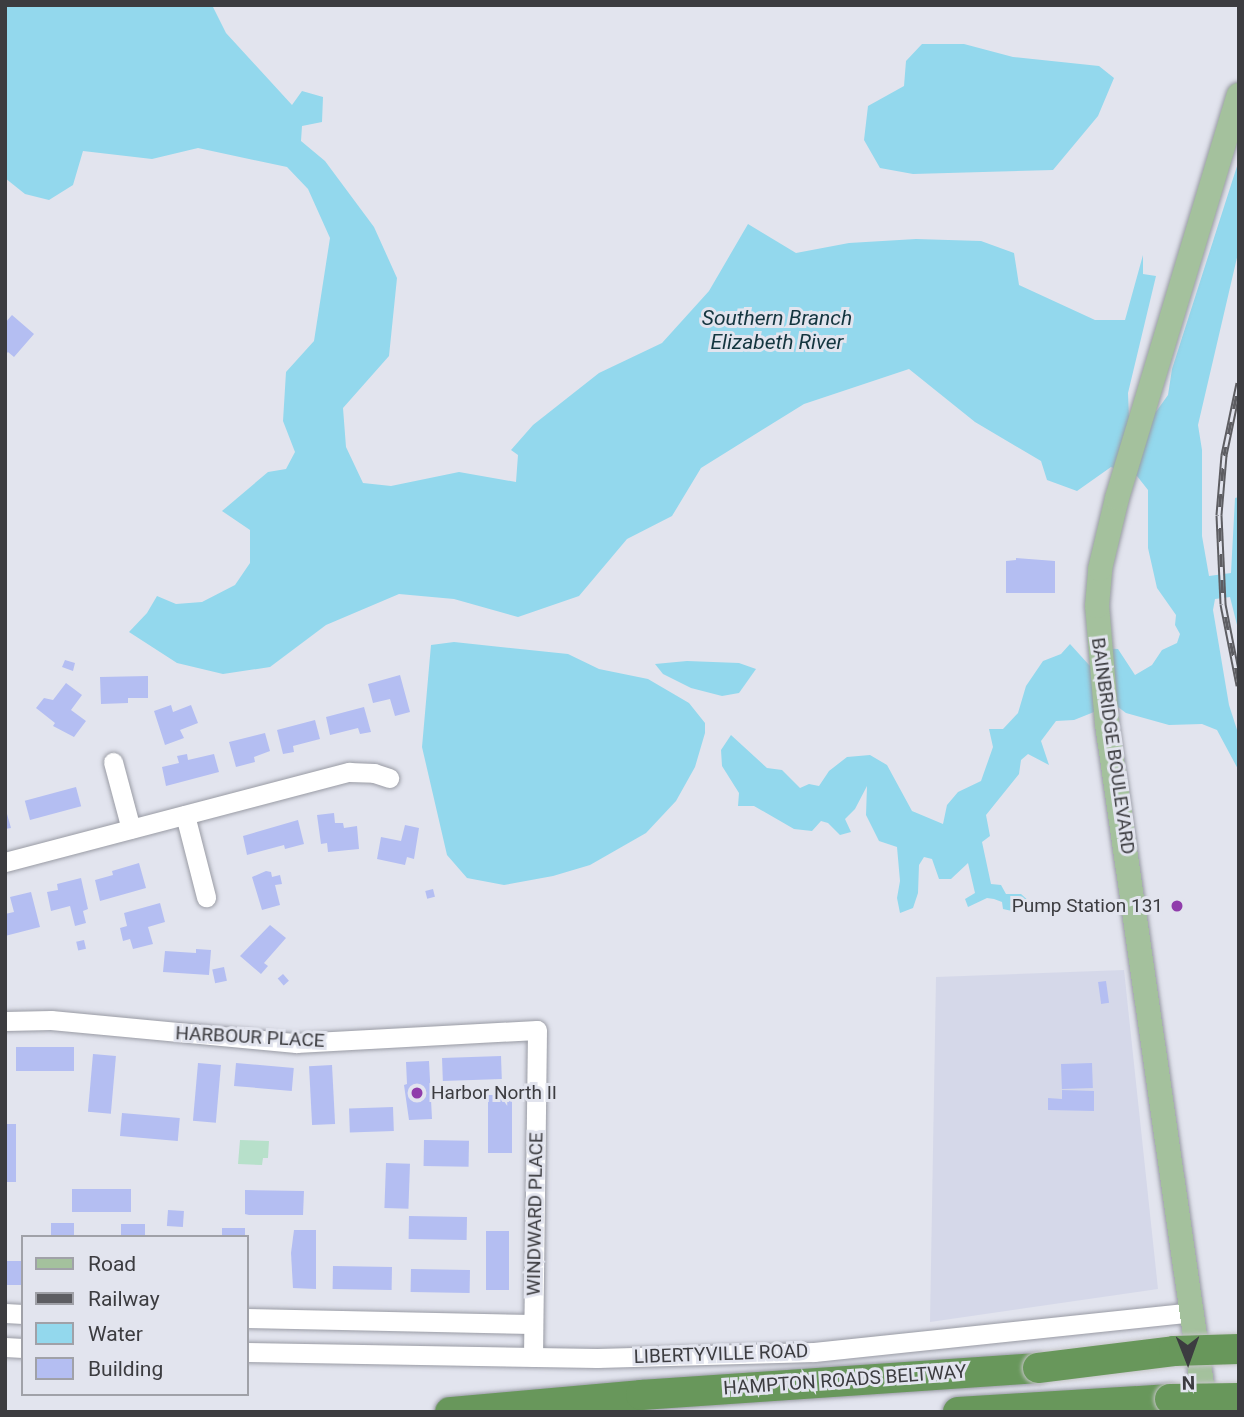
<!DOCTYPE html>
<html>
<head>
<meta charset="utf-8">
<style>
  body { margin:0 }
  #map { position:relative; width:1244px; height:1417px; overflow:hidden; background:#e2e4ee; font-family:Roboto,sans-serif }
  div>[style] { position:absolute }
  [style*='--x'] { left:calc(var(--x)*1px); top:calc(var(--y)*1px); width:calc(var(--w)*1px); rotate:calc(var(--a)*1deg) }
  .built>* { inset:0; background:#d5d8e9 }
  .green>* { inset:0; background:#b7e0ca }
  .water>* { inset:0; background:#93d8ed }
  .building>* { inset:0; background:#b4bef2; transform-origin:0 0 }
  .roads { filter:drop-shadow(0 0 2px #999ba4) drop-shadow(0 0 2px #999ba4) }
  .minor>* { height:19px; margin:-9.5px; padding:0 9.5px; transform-origin:9.5px; border-radius:9.5px; background:#fff }
  .major>* { height:24px; margin:-12px; padding:0 12px; transform-origin:12px; border-radius:12px; background:#a4c19d }
  .highway>* { height:30px; margin:-15px; padding:0 15px; transform-origin:15px; border-radius:15px; background:#68975b }
  .rail>* { height:7px; margin-top:-3.5px; transform-origin:0; background:repeating-linear-gradient(90deg,#e2e4ee 0 13px,#5d5d62 0 26px); box-sizing:border-box; border-block:2px solid #5d5d62 }
  .bridges { filter:drop-shadow(0 0 2px #c4c4c6) drop-shadow(0 0 2px #c4c4c6) }
  .highway-bridge>* { height:30px; margin:-15px; padding:0 15px; transform-origin:15px; border-radius:15px; background:#68975b }
  .dots>* { width:19px; height:19px; translate:-50% -50%; box-sizing:border-box; border:4px solid #e2e4ee; border-radius:50% }
  span { translate:-50% -50%; white-space:nowrap; text-align:center; line-height:1.15; -webkit-text-stroke:6px #e2e4ee; paint-order:stroke }
  .street-label { font-size:19px; color:#3c3c40 }
  .poi-label { font-size:19px; color:#3c3c40 }
  .right { translate:-100% -50%; text-align:right }
  .left { translate:0 -50%; text-align:left }
  .water-label { font-size:21px; color:#14353f; font-style:italic }
  .frame { position:absolute; inset:0; border:7px solid #3c3c40; pointer-events:none }
  .legend { position:absolute; left:21px; top:1235px; width:228px; height:161px; box-sizing:border-box; background:#e2e4ee; border:2px solid #a0a1a8; margin:0; padding:9px 12px; list-style:none; font-size:21px; color:#3c3c40 }
  .legend li { display:flex; align-items:center; gap:14px; height:35px }
  .legend b { width:35px; border:2px solid #a0a1a8 }
  .north { position:absolute; left:1153px; top:1326px; width:70px; height:70px; -webkit-text-stroke:5px #e2e4ee; paint-order:stroke; rotate:179deg; font-size:19px; font-weight:700; line-height:28px; text-align:center; color:#3c3c40 }
  .north::after { content:''; display:block; margin:auto; width:24px; height:32px; background:#3c3c40; clip-path:polygon(50% 0,100% 100%,50% 72%,0 100%) }
</style>
</head>
<body>
<div id="map">
  <div class="built">
    <i style="clip-path:polygon(1124px 970px,1158px 1289px,930px 1322px,936px 977px)"></i>
  </div>
  <div class="green">
    <i style="clip-path:polygon(240px 1140px,269px 1141px,268px 1158px,263px 1158px,262px 1165px,238px 1164px)"></i>
  </div>
  <div class="water">
    <i style="clip-path:polygon(5px 5px,212px 5px,226px 33px,292px 105px,302px 91px,323px 97px,322px 122px,302px 126px,301px 141px,325px 161px,374px 227px,397px 278px,389px 356px,343px 408px,346px 447px,363px 483px,391px 486px,459px 472px,516px 482px,518px 455px,511px 450px,533px 425px,599px 373px,662px 343px,709px 291px,748px 224px,796px 253px,849px 243px,916px 239px,981px 241px,1014px 253px,1019px 285px,1095px 320px,1125px 320px,1143px 255px,1143px 274px,1156px 276px,1128px 393px,1129px 417px,1148px 423px,1168px 395px,1172px 369px,1239px 160px,1239px 249px,1198px 425px,1202px 450px,1202px 536px,1209px 576px,1231px 573px,1235px 498px,1239px 497px,1239px 633px,1230px 597px,1215px 599px,1213px 610px,1229px 705px,1239px 736px,1239px 771px,1217px 730px,1202px 724px,1169px 725px,1126px 713px,1114px 704px,1074px 720px,1056px 721px,1041px 741px,1049px 765px,1028px 754px,1021px 760px,1019px 774px,986px 815px,990px 836px,982px 842px,991px 884px,1001px 885px,1006px 894px,1021px 894px,1031px 903px,1028px 906px,1018px 904px,1012px 911px,1003px 909px,1002px 902px,994px 899px,987px 898px,968px 907px,965px 899px,975px 893px,968px 863px,951px 879px,939px 879px,932px 859px,924px 857px,919px 865px,918px 893px,913px 908px,900px 913px,897px 898px,900px 881px,897px 847px,879px 841px,866px 815px,867px 786px,855px 809px,845px 819px,851px 832px,840px 835px,828px 823px,821px 821px,812px 831px,794px 829px,754px 806px,738px 806px,739px 793px,722px 766px,721px 750px,731px 735px,767px 768px,782px 770px,800px 788px,809px 784px,819px 786px,829px 771px,847px 757px,870px 755px,887px 765px,912px 811px,943px 824px,947px 805px,958px 792px,981px 781px,993px 747px,989px 729px,1003px 729px,1018px 713px,1026px 686px,1043px 661px,1061px 654px,1070px 644px,1090px 666px,1096px 648px,1118px 649px,1135px 675px,1152px 665px,1162px 650px,1177px 643px,1180px 634px,1175px 625px,1176px 615px,1157px 588px,1148px 548px,1148px 490px,1137px 476px,1111px 467px,1077px 491px,1047px 480px,1041px 461px,975px 422px,909px 369px,804px 404px,701px 468px,672px 516px,627px 539px,579px 596px,518px 617px,454px 599px,399px 594px,326px 625px,270px 667px,223px 674px,177px 663px,129px 632px,147px 613px,157px 596px,176px 604px,202px 602px,235px 585px,250px 563px,250px 530px,222px 511px,268px 472px,286px 469px,295px 452px,283px 421px,286px 372px,314px 341px,330px 238px,308px 189px,287px 167px,198px 148px,152px 159px,83px 151px,73px 185px,49px 200px,25px 194px,5px 178px)"></i>
    <i style="clip-path:polygon(922px 44px,964px 44px,1013px 57px,1099px 66px,1114px 78px,1098px 116px,1053px 170px,913px 174px,880px 168px,864px 140px,868px 106px,904px 86px,906px 61px)"></i>
    <i style="clip-path:polygon(454px 642px,568px 654px,599px 669px,648px 679px,689px 703px,705px 723px,705px 733px,695px 767px,676px 801px,646px 833px,590px 865px,553px 876px,504px 885px,467px 878px,447px 855px,422px 747px,431px 645px)"></i>
    <i style="clip-path:polygon(687px 661px,739px 663px,756px 669px,739px 693px,722px 696px,691px 688px,663px 674px,655px 664px)"></i>
  </div>
  <div class="building">
    <i style="clip-path:polygon(12px 315px,34px 334px,14px 357px,8px 352px,5px 355px,5px 323px)"></i>
    <i style="clip-path:polygon(1016px 558px,1055px 561px,1055px 593px,1006px 593px,1006px 561px,1016px 560px)"></i>
    <i style="clip-path:polygon(65px 660px,75px 663px,73px 671px,62px 667px)"></i>
    <i style="clip-path:polygon(400px 675px,410px 712px,395px 716px,390px 699px,373px 703px,368px 684px)"></i>
    <i style="clip-path:polygon(148px 676px,148px 698px,128px 698px,128px 703px,101px 704px,100px 677px)"></i>
    <i style="clip-path:polygon(66px 683px,82px 695px,71px 710px,86px 721px,74px 737px,53px 726px,55px 723px,36px 708px,44px 698px,53px 700px)"></i>
    <i style="clip-path:polygon(171px 705px,173px 712px,191px 705px,198px 723px,180px 730px,184px 738px,165px 745px,154px 711px)"></i>
    <i style="clip-path:polygon(364px 707px,371px 732px,360px 734px,358px 728px,330px 735px,326px 717px)"></i>
    <i style="clip-path:polygon(315px 720px,320px 739px,293px 746px,294px 752px,283px 754px,277px 730px)"></i>
    <i style="clip-path:polygon(265px 733px,270px 751px,254px 757px,255px 762px,236px 767px,229px 742px)"></i>
    <i style="clip-path:polygon(187px 754px,188px 760px,214px 754px,219px 772px,166px 786px,162px 767px,179px 763px,177px 756px)"></i>
    <i style="left:76px;top:787px;width:20px;height:53px;rotate:75deg"></i>
    <i style="clip-path:polygon(5px 807px,11px 828px,5px 829px)"></i>
    <i style="clip-path:polygon(334px 813px,335px 823px,343px 823px,344px 828px,357px 826px,359px 849px,328px 852px,327px 843px,321px 844px,317px 815px)"></i>
    <i style="clip-path:polygon(298px 820px,304px 844px,285px 849px,284px 845px,247px 855px,243px 836px)"></i>
    <i style="clip-path:polygon(405px 825px,419px 828px,414px 859px,407px 857px,405px 865px,377px 859px,381px 837px,401px 841px)"></i>
    <i style="clip-path:polygon(139px 863px,146px 888px,100px 901px,95px 880px,113px 875px,112px 871px)"></i>
    <i style="clip-path:polygon(266px 871px,271px 872px,272px 877px,280px 875px,282px 884px,275px 885px,280px 905px,262px 910px,252px 877px)"></i>
    <i style="clip-path:polygon(81px 878px,88px 909px,83px 911px,86px 923px,75px 926px,70px 906px,51px 911px,47px 892px,58px 890px,57px 884px)"></i>
    <i style="left:433px;top:889px;width:8px;height:8px;rotate:76deg"></i>
    <i style="clip-path:polygon(31px 892px,40px 927px,5px 936px,5px 914px,14px 912px,10px 897px)"></i>
    <i style="left:1183px;top:901px;width:9px;height:14px;rotate:84deg"></i>
    <i style="clip-path:polygon(160px 903px,165px 922px,148px 927px,153px 944px,133px 949px,130px 939px,123px 941px,120px 928px,127px 926px,124px 913px)"></i>
    <i style="clip-path:polygon(270px 925px,286px 938px,264px 963px,268px 966px,261px 974px,240px 956px)"></i>
    <i style="left:84px;top:940px;width:9px;height:8px;rotate:77deg"></i>
    <i style="clip-path:polygon(196px 949px,211px 950px,209px 975px,163px 972px,165px 951px,196px 953px)"></i>
    <i style="left:224px;top:967px;width:14px;height:12px;rotate:78deg"></i>
    <i style="left:283px;top:974px;width:9px;height:7px;rotate:49deg"></i>
    <i style="left:1106px;top:981px;width:22px;height:8px;rotate:82deg"></i>
    <i style="left:16px;top:1047px;width:58px;height:24px"></i>
    <i style="left:93px;top:1054px;width:23px;height:58px;rotate:5deg"></i>
    <i style="left:501px;top:1056px;width:23px;height:59px;rotate:88deg"></i>
    <i style="clip-path:polygon(429px 1061px,432px 1119px,409px 1120px,404px 1085px,407px 1084px,406px 1062px)"></i>
    <i style="left:198px;top:1063px;width:23px;height:58px;rotate:5deg"></i>
    <i style="left:236px;top:1063px;width:58px;height:23px;rotate:5deg"></i>
    <i style="left:1092px;top:1063px;width:25px;height:31px;rotate:88deg"></i>
    <i style="left:332px;top:1065px;width:59px;height:23px;rotate:87deg"></i>
    <i style="clip-path:polygon(1062px 1090px,1094px 1091px,1094px 1111px,1048px 1110px,1048px 1098px,1062px 1099px)"></i>
    <i style="left:488px;top:1095px;width:24px;height:58px"></i>
    <i style="left:393px;top:1107px;width:24px;height:44px;rotate:88deg"></i>
    <i style="left:122px;top:1113px;width:58px;height:23px;rotate:5deg"></i>
    <i style="left:5px;top:1124px;width:11px;height:58px"></i>
    <i style="left:424px;top:1140px;width:45px;height:26px;rotate:1deg"></i>
    <i style="left:386px;top:1163px;width:24px;height:45px;rotate:2deg"></i>
    <i style="left:72px;top:1189px;width:59px;height:23px"></i>
    <i style="clip-path:polygon(245px 1190px,304px 1191px,303px 1215px,249px 1215px,245px 1214px)"></i>
    <i style="left:168px;top:1210px;width:16px;height:16px;rotate:4deg"></i>
    <i style="left:409px;top:1216px;width:58px;height:23px;rotate:1deg"></i>
    <i style="left:51px;top:1223px;width:23px;height:14px"></i>
    <i style="left:121px;top:1224px;width:24px;height:13px"></i>
    <i style="left:222px;top:1228px;width:23px;height:9px"></i>
    <i style="clip-path:polygon(294px 1230px,316px 1230px,316px 1289px,293px 1288px,291px 1253px)"></i>
    <i style="left:486px;top:1231px;width:23px;height:59px"></i>
    <i style="left:5px;top:1261px;width:18px;height:24px"></i>
    <i style="left:333px;top:1266px;width:59px;height:23px;rotate:1deg"></i>
    <i style="left:411px;top:1269px;width:59px;height:23px;rotate:1deg"></i>
  </div>
  <div class="roads">
    <div class="minor">
      <i style="--x:113;--y:762;--w:69;--a:75"></i>
      <i style="--x:185;--y:815;--w:85;--a:75.6"></i>
      <i style="--x:5;--y:862;--w:356;--a:-14.7"></i>
      <i style="--x:349;--y:772;--w:25;--a:2"></i>
      <i style="--x:374;--y:773;--w:16;--a:18"></i>
      <i style="--x:5;--y:1021;--w:46;--a:-1.2"></i>
      <i style="--x:51;--y:1020;--w:246;--a:5.4"></i>
      <i style="--x:296;--y:1043;--w:241;--a:-3.1"></i>
      <i style="--x:537;--y:1030;--w:327;--a:90.7"></i>
      <i style="--x:5;--y:1313;--w:18;--a:3"></i>
      <i style="--x:247;--y:1318;--w:285;--a:1.2"></i>
      <i style="--x:5;--y:1347;--w:18;--a:3"></i>
      <i style="--x:247;--y:1352;--w:350;--a:1"></i>
      <i style="--x:597;--y:1358;--w:217;--a:-1.6"></i>
      <i style="--x:814;--y:1352;--w:380;--a:-6"></i>
    </div>
    <div class="major">
      <i style="--x:1206;--y:1412;--w:695;--a:-98.19"></i>
      <i style="--x:1107;--y:724;--w:118;--a:-94.8"></i>
      <i style="--x:1097;--y:606;--w:37;--a:-85"></i>
      <i style="--x:1100;--y:569;--w:73;--a:-76.5"></i>
      <i style="--x:1117;--y:498;--w:421;--a:-73.2"></i>
    </div>
    <div class="highway">
      <i style="--x:450;--y:1412;--w:192;--a:-5.1"></i>
      <i style="--x:641;--y:1395;--w:398;--a:-3.9"></i>
      <i style="--x:958;--y:1412;--w:212;--a:-3.5"></i>
    </div>
  </div>
  <div class="rail">
    <i style="--x:1239;--y:383;--w:74;--a:101.8"></i>
    <i style="--x:1224;--y:455;--w:60;--a:94.8"></i>
    <i style="--x:1219;--y:515;--w:89;--a:87.4"></i>
    <i style="--x:1223;--y:604;--w:83;--a:78.8"></i>
  </div>
  <div class="bridges">
    <div class="highway-bridge">
      <i style="--x:1038;--y:1368;--w:137;--a:-7.1"></i>
      <i style="--x:1174;--y:1351;--w:65;--a:-1.8"></i>
      <i style="--x:1170;--y:1399;--w:69;--a:-0.8"></i>
    </div>
  </div>
  <div class="dots">
    <i style="left:1177px;top:906px;background:#903dab"></i>
    <i style="left:417px;top:1093px;background:#903dab"></i>
  </div>
  <div class="street-label">
    <span style="left:1113px;top:746px;rotate:82deg">BAINBRIDGE BOULEVARD</span>
    <span style="left:250px;top:1037px;rotate:3deg">HARBOUR PLACE</span>
    <span style="left:535px;top:1214px;rotate:-89deg">WINDWARD PLACE</span>
    <span style="left:721px;top:1354px;rotate:-2deg">LIBERTYVILLE ROAD</span>
    <span style="left:845px;top:1380px;rotate:-4deg">HAMPTON ROADS BELTWAY</span>
  </div>
  <div class="poi-label">
    <span class="right" style="left:1163px;top:906px">Pump Station 131</span>
    <span class="left" style="left:431px;top:1093px">Harbor North II</span>
  </div>
  <div class="water-label">
    <span style="left:777px;top:330px">Southern Branch<br>Elizabeth River</span>
  </div>
  <div class="frame"></div>
  <ul class="legend">
  <li><b style="height:9px;background:#a4c19d"></b>Road</li>
  <li><b style="height:9px;background:#5d5d62"></b>Railway</li>
  <li><b style="height:19px;background:#93d8ed"></b>Water</li>
  <li><b style="height:19px;background:#b4bef2"></b>Building</li>
  </ul>
  <div class="north">N</div>
</div>
</body>
</html>
